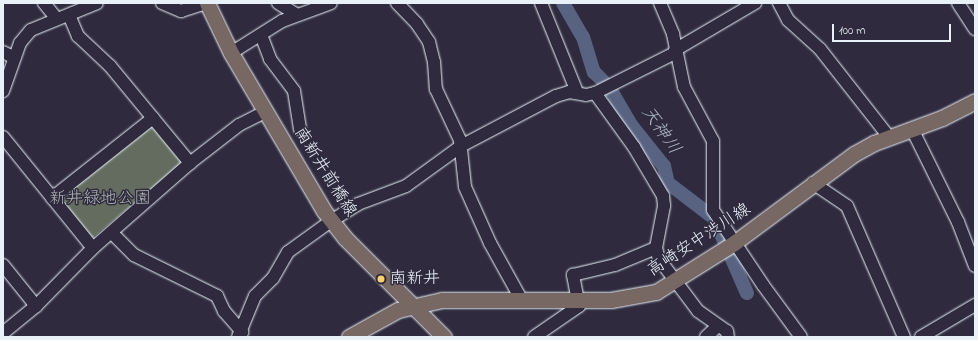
<!DOCTYPE html>
<html>
<head>
<meta charset="utf-8">
<style>
  body { margin:0 }
  #map { position:relative; width:978px; height:340px; overflow:hidden; background:#2f2a3d; font-family:"Indie Flower","Klee One",sans-serif }
  div>[style] { position:absolute }
  [style*='--x'] { left:calc(var(--x)*1px); top:calc(var(--y)*1px); width:calc(var(--w)*1px); rotate:calc(var(--a)*1deg) }
  .green>* { inset:0; background:#646c5f; transform-origin:0 0 }
  .river>* { height:14px; margin:-7px; padding:0 7px; transform-origin:7px; border-radius:7px; background:#576380 }
  .roads { filter:drop-shadow(0 0 1px #e8f1f8) drop-shadow(0 0 1px #e8f1f8) }
  .minor>* { height:12px; margin:-6px; padding:0 6px; transform-origin:6px; border-radius:6px; background:#2f2a3d }
  .major>* { height:15px; margin:-7.5px; padding:0 7.5px; transform-origin:7.5px; border-radius:7.5px; background:#776864 }
  .dots>* { width:11px; height:11px; translate:-50% -50%; box-sizing:border-box; border:2px solid #2f2a3d; border-radius:50% }
  span { translate:-50% -50%; white-space:nowrap; text-align:center; line-height:1.15; -webkit-text-stroke:3px #2f2a3d; paint-order:stroke }
  .street-label { font-size:17px; color:#e8f1f8 }
  .park-label { font-size:17px; color:#adb5b3 }
  .poi-label { font-size:17px; color:#e8f1f8 }
  .left { translate:0 -50%; text-align:left }
  .water-label { font-size:18px; color:#aeb8c8; font-style:italic }
  .frame { position:absolute; inset:0; border:4px solid #e8f1f8; pointer-events:none }
  .scale { position:absolute; left:832px; top:24px; width:119px; height:18px; box-sizing:border-box; border:2px solid #e8f1f8; border-top:0; padding-left:5px; font-size:12px; line-height:14px; white-space:nowrap; color:#e8f1f8; -webkit-text-stroke:3px #2f2a3d; paint-order:stroke }
</style>
</head>
<body>
<div id="map">
  <div class="green">
    <i style="left:151px;top:121px;width:52px;height:122px;rotate:50deg"></i>
  </div>
  <div class="river">
    <i style="--x:563;--y:3;--w:39;--a:60"></i>
    <i style="--x:583;--y:37;--w:37;--a:73"></i>
    <i style="--x:594;--y:72;--w:21;--a:45"></i>
    <i style="--x:609;--y:87;--w:44;--a:59.9"></i>
    <i style="--x:631;--y:125;--w:53;--a:51.2"></i>
    <i style="--x:664;--y:166;--w:17;--a:77"></i>
    <i style="--x:668;--y:183;--w:58;--a:37.3"></i>
    <i style="--x:714;--y:218;--w:82;--a:66.3"></i>
  </div>
  <div class="roads">
    <div class="minor">
      <i style="--x:44;--y:3;--w:19;--a:51"></i>
      <i style="--x:162;--y:3;--w:21;--a:23"></i>
      <i style="--x:181;--y:11;--w:26;--a:-18"></i>
      <i style="--x:278;--y:3;--w:22;--a:32"></i>
      <i style="--x:397;--y:3;--w:29;--a:46"></i>
      <i style="--x:417;--y:24;--w:22;--a:56"></i>
      <i style="--x:429;--y:42;--w:21;--a:76"></i>
      <i style="--x:434;--y:62;--w:27;--a:86"></i>
      <i style="--x:436;--y:89;--w:56;--a:64.8"></i>
      <i style="--x:460;--y:140;--w:47;--a:83.9"></i>
      <i style="--x:465;--y:187;--w:61;--a:65.9"></i>
      <i style="--x:490;--y:243;--w:64;--a:61"></i>
      <i style="--x:541;--y:3;--w:96;--a:68"></i>
      <i style="--x:660;--y:3;--w:34;--a:67"></i>
      <i style="--x:673;--y:34;--w:54;--a:78.3"></i>
      <i style="--x:684;--y:87;--w:61;--a:61.8"></i>
      <i style="--x:713;--y:141;--w:69;--a:90"></i>
      <i style="--x:713;--y:210;--w:90;--a:56.3"></i>
      <i style="--x:763;--y:285;--w:64;--a:53.8"></i>
      <i style="--x:779;--y:3;--w:19;--a:62"></i>
      <i style="--x:788;--y:20;--w:43;--a:42.2"></i>
      <i style="--x:820;--y:49;--w:112;--a:51.9"></i>
      <i style="--x:958;--y:3;--w:31;--a:57"></i>
      <i style="--x:69;--y:15;--w:23;--a:67"></i>
      <i style="--x:78;--y:36;--w:44;--a:43.2"></i>
      <i style="--x:110;--y:66;--w:126;--a:50.5"></i>
      <i style="--x:261;--y:35;--w:26;--a:69"></i>
      <i style="--x:270;--y:59;--w:40;--a:53"></i>
      <i style="--x:294;--y:91;--w:39;--a:81"></i>
      <i style="--x:675;--y:50;--w:93;--a:-30.4"></i>
      <i style="--x:3;--y:52;--w:13;--a:27"></i>
      <i style="--x:231;--y:53;--w:60;--a:-32.1"></i>
      <i style="--x:282;--y:21;--w:52;--a:-20.2"></i>
      <i style="--x:3;--y:91;--w:51;--a:-70.5"></i>
      <i style="--x:20;--y:43;--w:17;--a:-50"></i>
      <i style="--x:31;--y:30;--w:71;--a:-22.2"></i>
      <i style="--x:595;--y:93;--w:67;--a:54.2"></i>
      <i style="--x:634;--y:147;--w:57;--a:59.4"></i>
      <i style="--x:663;--y:196;--w:10;--a:84"></i>
      <i style="--x:664;--y:206;--w:43;--a:100.8"></i>
      <i style="--x:656;--y:248;--w:11;--a:75"></i>
      <i style="--x:659;--y:259;--w:65;--a:53.1"></i>
      <i style="--x:698;--y:311;--w:35;--a:35"></i>
      <i style="--x:727;--y:331;--w:6;--a:81"></i>
      <i style="--x:912;--y:129;--w:104;--a:63.7"></i>
      <i style="--x:958;--y:222;--w:47;--a:68.9"></i>
      <i style="--x:3;--y:137;--w:143;--a:51"></i>
      <i style="--x:813;--y:183;--w:41;--a:34.1"></i>
      <i style="--x:847;--y:206;--w:143;--a:66.5"></i>
      <i style="--x:52;--y:198;--w:129;--a:-38.4"></i>
      <i style="--x:112;--y:233;--w:31;--a:45"></i>
      <i style="--x:134;--y:255;--w:93;--a:26.3"></i>
      <i style="--x:217;--y:296;--w:17;--a:65"></i>
      <i style="--x:224;--y:311;--w:28;--a:49"></i>
      <i style="--x:3;--y:265;--w:53;--a:51.2"></i>
      <i style="--x:3;--y:333;--w:43;--a:-39.3"></i>
      <i style="--x:36;--y:306;--w:81;--a:-45.5"></i>
      <i style="--x:93;--y:248;--w:129;--a:-41.2"></i>
      <i style="--x:190;--y:163;--w:62;--a:-37.8"></i>
      <i style="--x:239;--y:125;--w:29;--a:-27"></i>
      <i style="--x:238;--y:337;--w:44;--a:-67.5"></i>
      <i style="--x:255;--y:296;--w:25;--a:-45"></i>
      <i style="--x:273;--y:278;--w:30;--a:-60"></i>
      <i style="--x:288;--y:252;--w:53;--a:-35.8"></i>
      <i style="--x:331;--y:221;--w:32;--a:-32"></i>
      <i style="--x:358;--y:204;--w:51;--a:-20.6"></i>
      <i style="--x:406;--y:186;--w:68;--a:-36"></i>
      <i style="--x:461;--y:146;--w:107;--a:-27.8"></i>
      <i style="--x:556;--y:96;--w:14;--a:-17"></i>
      <i style="--x:569;--y:92;--w:17;--a:10"></i>
      <i style="--x:586;--y:95;--w:9;--a:-13"></i>
      <i style="--x:595;--y:93;--w:89;--a:-26.6"></i>
      <i style="--x:534;--y:337;--w:55;--a:-34.6"></i>
      <i style="--x:579;--y:306;--w:32;--a:-101"></i>
      <i style="--x:573;--y:275;--w:43;--a:-13.4"></i>
      <i style="--x:615;--y:265;--w:44;--a:-22.5"></i>
      <i style="--x:706;--y:337;--w:16;--a:-43"></i>
      <i style="--x:921;--y:337;--w:63;--a:-30.7"></i>
    </div>
    <div class="major">
      <i style="--x:207;--y:3;--w:55;--a:64.4"></i>
      <i style="--x:231;--y:53;--w:183;--a:59.5"></i>
      <i style="--x:324;--y:211;--w:34;--a:52"></i>
      <i style="--x:345;--y:238;--w:140;--a:45"></i>
      <i style="--x:349;--y:337;--w:56;--a:-28.9"></i>
      <i style="--x:398;--y:310;--w:45;--a:-12.8"></i>
      <i style="--x:442;--y:300;--w:169;--a:0"></i>
      <i style="--x:611;--y:300;--w:46;--a:-10.1"></i>
      <i style="--x:656;--y:292;--w:92;--a:-32.1"></i>
      <i style="--x:734;--y:243;--w:149;--a:-36.6"></i>
      <i style="--x:854;--y:154;--w:23;--a:-29"></i>
      <i style="--x:874;--y:143;--w:72;--a:-20.2"></i>
      <i style="--x:942;--y:118;--w:37;--a:-27"></i>
    </div>
  </div>
  <div class="dots">
    <i style="left:381px;top:279px;background:#ffd166"></i>
  </div>
  <div class="street-label">
    <span style="left:325px;top:172px;rotate:58deg">南新井前橋線</span>
    <span style="left:699px;top:240px;rotate:-33deg">高崎安中渋川線</span>
  </div>
  <div class="park-label">
    <span style="left:100px;top:199px">新井緑地公園</span>
  </div>
  <div class="poi-label">
    <span class="left" style="left:389px;top:279px">南新井</span>
  </div>
  <div class="water-label">
    <span style="left:660px;top:131px;rotate:55deg">天神川</span>
  </div>
  <div class="frame"></div>
  <div class="scale">100 m</div>
</div>
</body>
</html>
